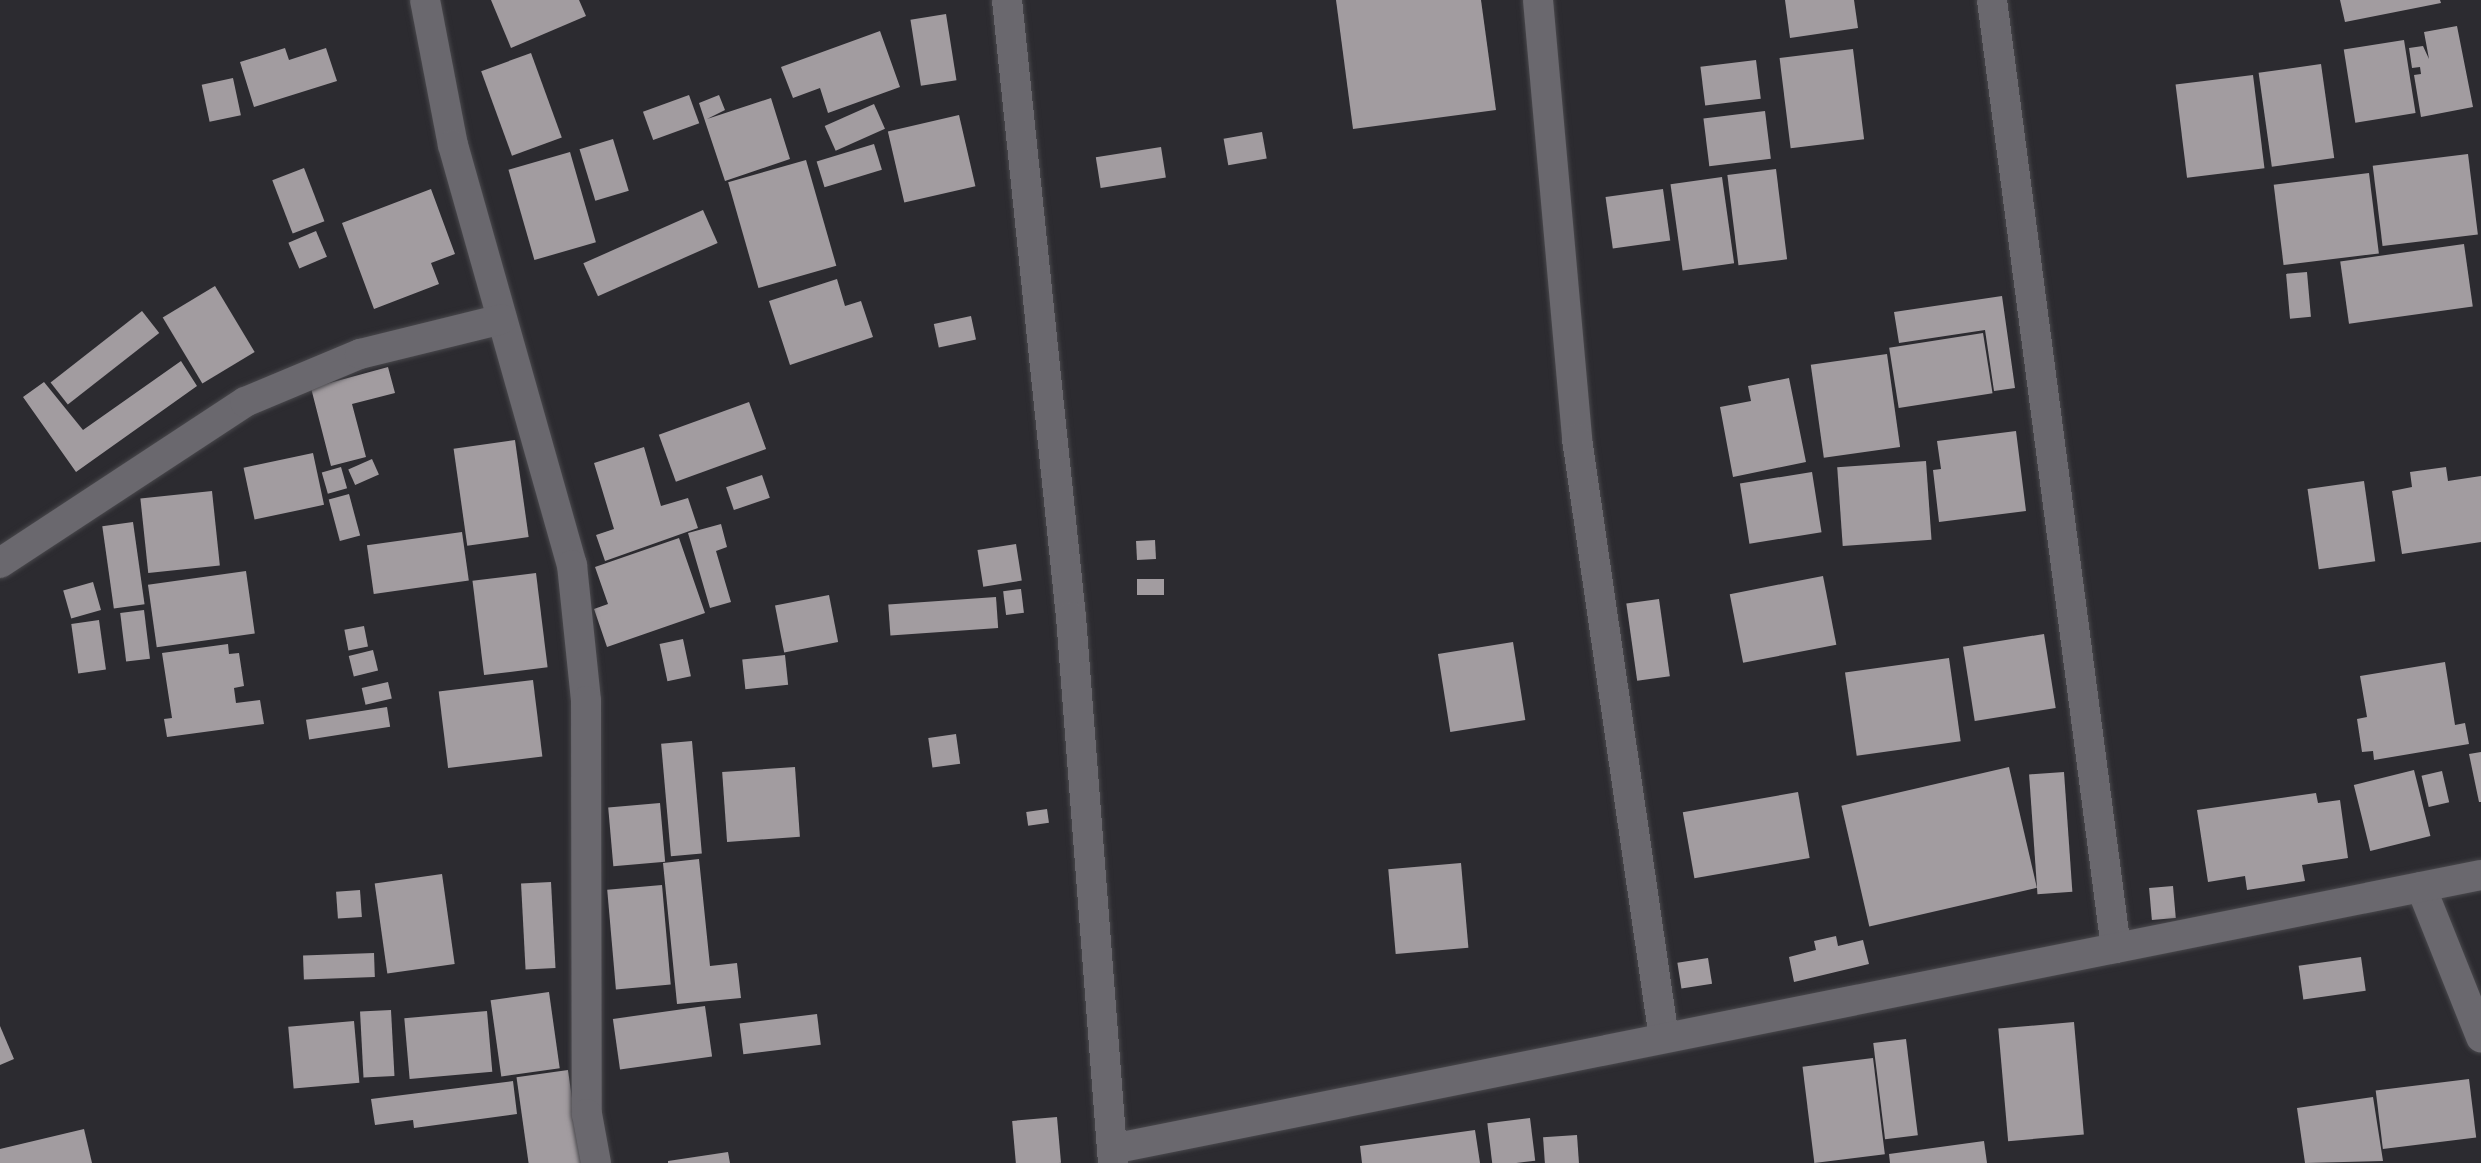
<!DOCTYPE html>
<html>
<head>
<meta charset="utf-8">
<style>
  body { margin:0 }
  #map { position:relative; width:2481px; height:1163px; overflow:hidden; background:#2c2b30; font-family:Figtree,sans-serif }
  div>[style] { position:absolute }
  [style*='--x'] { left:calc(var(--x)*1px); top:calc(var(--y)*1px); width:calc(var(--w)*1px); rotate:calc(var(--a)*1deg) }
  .building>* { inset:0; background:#a29ca0; transform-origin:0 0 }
  .roads { filter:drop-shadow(0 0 2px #49484c) drop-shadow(0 0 2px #49484c) }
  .street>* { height:30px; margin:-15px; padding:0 15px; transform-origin:15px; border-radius:15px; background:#6a686e }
  .secondary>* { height:30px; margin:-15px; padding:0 15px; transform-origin:15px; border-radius:15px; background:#6a686e }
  span { translate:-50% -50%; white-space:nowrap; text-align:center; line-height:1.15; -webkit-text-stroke:10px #232126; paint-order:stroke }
</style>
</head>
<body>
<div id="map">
  <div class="building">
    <i style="clip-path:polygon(491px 0,579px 0,586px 16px,511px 48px)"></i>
    <i style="clip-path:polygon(1336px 0,1481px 0,1496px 110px,1353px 129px)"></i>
    <i style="clip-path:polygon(1785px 0,1854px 0,1858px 28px,1790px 38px)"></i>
    <i style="clip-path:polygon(2340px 0,2440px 0,2441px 3px,2345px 22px)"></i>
    <i style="left:946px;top:14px;width:67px;height:36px;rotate:81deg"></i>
    <i style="clip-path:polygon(2457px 26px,2473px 107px,2421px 117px,2414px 75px,2421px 74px,2420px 67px,2412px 68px,2409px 48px,2423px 46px,2429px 59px,2424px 32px)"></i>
    <i style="clip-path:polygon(880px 31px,900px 87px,828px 113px,820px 88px,793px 98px,781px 67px)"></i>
    <i style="left:2404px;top:40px;width:74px;height:61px;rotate:81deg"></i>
    <i style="clip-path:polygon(285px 48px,289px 60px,326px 48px,337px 81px,254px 107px,240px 62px)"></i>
    <i style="left:1853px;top:49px;width:91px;height:74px;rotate:83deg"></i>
    <i style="left:531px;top:53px;width:90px;height:53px;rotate:70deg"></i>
    <i style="left:1756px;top:60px;width:39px;height:56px;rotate:83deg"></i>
    <i style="left:2321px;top:64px;width:95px;height:63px;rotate:82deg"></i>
    <i style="left:2253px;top:75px;width:94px;height:78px;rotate:83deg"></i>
    <i style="left:233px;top:78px;width:38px;height:32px;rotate:78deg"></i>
    <i style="left:689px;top:95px;width:30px;height:49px;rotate:70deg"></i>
    <i style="clip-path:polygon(719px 95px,725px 110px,707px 119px,771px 98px,790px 159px,725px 181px,699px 103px)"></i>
    <i style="left:874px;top:104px;width:27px;height:54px;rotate:66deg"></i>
    <i style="left:1765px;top:111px;width:48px;height:62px;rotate:83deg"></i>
    <i style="left:959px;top:115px;width:73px;height:73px;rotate:77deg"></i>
    <i style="left:1262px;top:132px;width:27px;height:39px;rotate:80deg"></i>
    <i style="left:613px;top:139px;width:54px;height:35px;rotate:73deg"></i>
    <i style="left:874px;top:144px;width:27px;height:60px;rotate:73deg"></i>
    <i style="left:1161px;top:147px;width:31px;height:66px;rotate:81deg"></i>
    <i style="left:570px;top:152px;width:94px;height:64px;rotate:74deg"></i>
    <i style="left:2468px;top:154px;width:81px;height:96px;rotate:83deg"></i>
    <i style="left:806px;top:160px;width:110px;height:81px;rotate:74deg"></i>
    <i style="left:304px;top:168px;width:57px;height:34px;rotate:69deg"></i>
    <i style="left:1776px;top:169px;width:91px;height:49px;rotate:83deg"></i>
    <i style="left:2369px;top:173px;width:81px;height:96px;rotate:83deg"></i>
    <i style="left:1722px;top:177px;width:87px;height:52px;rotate:82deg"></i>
    <i style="clip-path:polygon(431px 189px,455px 254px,431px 263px,439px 284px,374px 309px,342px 223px)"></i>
    <i style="left:1663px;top:189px;width:52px;height:58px;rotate:82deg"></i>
    <i style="left:703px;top:210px;width:36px;height:131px;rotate:66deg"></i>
    <i style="left:316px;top:231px;width:28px;height:30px;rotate:67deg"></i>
    <i style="left:2464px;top:244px;width:63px;height:125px;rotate:82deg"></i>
    <i style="left:2307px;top:272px;width:45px;height:21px;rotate:85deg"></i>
    <i style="clip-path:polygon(837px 279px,845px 306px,861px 301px,873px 337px,790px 365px,769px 301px)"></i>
    <i style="left:215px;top:286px;width:77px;height:61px;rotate:59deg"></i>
    <i style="clip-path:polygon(2002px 296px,2015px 388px,1994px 391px,1985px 330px,1899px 343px,1894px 312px)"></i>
    <i style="left:142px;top:311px;width:28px;height:116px;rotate:52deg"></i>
    <i style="left:971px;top:316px;width:24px;height:38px;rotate:78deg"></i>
    <i style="left:1983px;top:333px;width:61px;height:95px;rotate:81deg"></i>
    <i style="left:1887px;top:354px;width:94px;height:77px;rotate:82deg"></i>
    <i style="clip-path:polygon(181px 361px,197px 386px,76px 472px,23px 397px,44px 382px,83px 430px)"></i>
    <i style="clip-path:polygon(388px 367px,395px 393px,352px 404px,366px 457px,331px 466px,311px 388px)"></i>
    <i style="clip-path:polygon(1789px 378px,1806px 462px,1733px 477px,1720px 407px,1751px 401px,1748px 386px)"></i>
    <i style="left:749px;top:402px;width:50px;height:96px;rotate:70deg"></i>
    <i style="clip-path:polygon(2016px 431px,2026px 511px,1939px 522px,1933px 470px,1941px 469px,1937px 441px)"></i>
    <i style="left:515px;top:440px;width:98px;height:62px;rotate:82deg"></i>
    <i style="clip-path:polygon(644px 447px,661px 506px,688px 498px,698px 528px,605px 561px,596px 535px,614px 529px,594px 463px)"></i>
    <i style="left:313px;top:453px;width:53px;height:71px;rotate:78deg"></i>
    <i style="left:372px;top:459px;width:17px;height:26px;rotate:66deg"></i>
    <i style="left:1926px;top:461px;width:79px;height:89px;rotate:86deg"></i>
    <i style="left:341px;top:467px;width:22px;height:20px;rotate:74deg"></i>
    <i style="clip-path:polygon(2446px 467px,2448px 481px,2481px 476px,2481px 542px,2402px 554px,2392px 491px,2412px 487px,2410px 472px)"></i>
    <i style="left:1812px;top:472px;width:61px;height:73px;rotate:81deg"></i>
    <i style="left:762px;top:475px;width:24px;height:38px;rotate:71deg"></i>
    <i style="left:2364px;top:481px;width:81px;height:57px;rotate:82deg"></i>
    <i style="left:212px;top:491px;width:75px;height:72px;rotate:84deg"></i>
    <i style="left:349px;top:494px;width:43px;height:21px;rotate:75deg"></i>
    <i style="left:133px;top:522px;width:83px;height:31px;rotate:82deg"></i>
    <i style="clip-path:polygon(721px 524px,727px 547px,716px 551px,731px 602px,710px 608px,688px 533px)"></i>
    <i style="left:462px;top:532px;width:49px;height:96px;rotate:82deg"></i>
    <i style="clip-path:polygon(679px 538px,705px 613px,607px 647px,594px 609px,608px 604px,595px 567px)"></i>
    <i style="left:1155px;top:540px;width:19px;height:19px;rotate:87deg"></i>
    <i style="left:1016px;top:544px;width:37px;height:39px;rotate:81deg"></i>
    <i style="left:246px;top:571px;width:63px;height:99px;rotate:82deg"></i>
    <i style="left:536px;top:573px;width:95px;height:64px;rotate:83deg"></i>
    <i style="left:1823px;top:576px;width:70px;height:95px;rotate:79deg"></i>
    <i style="left:1137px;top:579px;width:27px;height:16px"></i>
    <i style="left:93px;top:582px;width:29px;height:31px;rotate:74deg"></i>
    <i style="left:1021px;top:589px;width:24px;height:18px;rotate:83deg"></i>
    <i style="left:829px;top:595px;width:48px;height:55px;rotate:79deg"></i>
    <i style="left:996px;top:597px;width:31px;height:108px;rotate:86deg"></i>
    <i style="left:1659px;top:599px;width:78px;height:33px;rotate:82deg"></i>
    <i style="left:144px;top:610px;width:49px;height:24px;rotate:83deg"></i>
    <i style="left:99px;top:620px;width:50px;height:28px;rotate:82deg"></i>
    <i style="left:364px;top:626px;width:21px;height:20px;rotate:79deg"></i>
    <i style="left:2044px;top:634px;width:75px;height:82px;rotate:81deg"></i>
    <i style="left:683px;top:639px;width:38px;height:24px;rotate:78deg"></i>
    <i style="left:1513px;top:642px;width:79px;height:76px;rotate:81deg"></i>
    <i style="clip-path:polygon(228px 644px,229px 654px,239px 653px,244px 686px,234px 688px,236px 703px,260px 700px,264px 724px,167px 737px,164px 719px,172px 718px,162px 653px)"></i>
    <i style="left:373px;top:650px;width:21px;height:25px;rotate:76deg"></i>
    <i style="left:785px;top:655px;width:30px;height:43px;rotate:84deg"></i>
    <i style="left:1949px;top:658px;width:84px;height:105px;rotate:82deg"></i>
    <i style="clip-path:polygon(2445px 662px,2455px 725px,2465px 723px,2469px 744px,2374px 760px,2373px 751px,2362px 752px,2357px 719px,2367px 717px,2360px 676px)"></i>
    <i style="left:533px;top:680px;width:77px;height:95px;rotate:83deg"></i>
    <i style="left:388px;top:682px;width:17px;height:27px;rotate:77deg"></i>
    <i style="left:387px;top:707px;width:20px;height:82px;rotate:81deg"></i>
    <i style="left:956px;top:734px;width:30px;height:28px;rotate:82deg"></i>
    <i style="left:692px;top:741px;width:113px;height:31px;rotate:85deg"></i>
    <i style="clip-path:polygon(2481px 752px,2481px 802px,2479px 802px,2469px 754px)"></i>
    <i style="left:795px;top:767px;width:70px;height:73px;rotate:86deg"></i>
    <i style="left:2009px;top:767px;width:124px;height:172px;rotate:77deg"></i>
    <i style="left:2414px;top:770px;width:68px;height:62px;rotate:76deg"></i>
    <i style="left:2442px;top:771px;width:32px;height:21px;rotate:77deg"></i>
    <i style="left:2064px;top:772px;width:120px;height:35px;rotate:86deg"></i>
    <i style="left:1798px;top:792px;width:67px;height:117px;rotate:80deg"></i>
    <i style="clip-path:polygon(2316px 793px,2318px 803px,2340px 800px,2348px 858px,2302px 865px,2305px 881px,2247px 890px,2245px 876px,2208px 882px,2197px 810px)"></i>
    <i style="left:660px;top:803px;width:59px;height:52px;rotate:85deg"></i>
    <i style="left:1047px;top:809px;width:14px;height:21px;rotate:82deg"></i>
    <i style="clip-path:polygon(699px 859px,710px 966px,737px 963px,741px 998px,677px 1004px,663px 863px)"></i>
    <i style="left:1461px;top:863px;width:85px;height:73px;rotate:85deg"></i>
    <i style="left:442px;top:874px;width:91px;height:68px;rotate:82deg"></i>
    <i style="left:551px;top:882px;width:86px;height:30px;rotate:87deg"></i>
    <i style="left:662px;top:885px;width:100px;height:55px;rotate:85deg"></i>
    <i style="left:2173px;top:886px;width:32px;height:24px;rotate:85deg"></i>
    <i style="left:360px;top:890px;width:27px;height:24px;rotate:86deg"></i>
    <i style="clip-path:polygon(1836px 936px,1838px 946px,1863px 940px,1869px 964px,1794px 982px,1789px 957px,1816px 950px,1814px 941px)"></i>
    <i style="left:374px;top:953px;width:24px;height:71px;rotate:88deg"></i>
    <i style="left:2361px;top:957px;width:34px;height:63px;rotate:82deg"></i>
    <i style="left:1708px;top:958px;width:26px;height:31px;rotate:81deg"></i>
    <i style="left:549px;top:992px;width:77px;height:59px;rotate:82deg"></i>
    <i style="left:705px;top:1006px;width:51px;height:93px;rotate:82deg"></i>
    <i style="left:391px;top:1010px;width:66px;height:31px;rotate:87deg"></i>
    <i style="left:487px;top:1011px;width:61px;height:83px;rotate:85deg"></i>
    <i style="left:817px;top:1014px;width:31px;height:78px;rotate:83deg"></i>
    <i style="left:354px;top:1021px;width:62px;height:66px;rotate:85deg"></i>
    <i style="left:2074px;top:1022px;width:113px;height:76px;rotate:85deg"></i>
    <i style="clip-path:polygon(0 1026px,14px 1059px,0 1065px)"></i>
    <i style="left:1906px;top:1039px;width:97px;height:33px;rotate:83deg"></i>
    <i style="left:1873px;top:1058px;width:97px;height:71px;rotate:83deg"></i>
    <i style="left:568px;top:1070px;width:94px;height:52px;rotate:82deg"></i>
    <i style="left:2469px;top:1079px;width:59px;height:94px;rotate:83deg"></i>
    <i style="clip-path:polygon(513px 1081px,517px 1114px,414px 1128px,413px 1120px,375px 1125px,371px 1099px)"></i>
    <i style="clip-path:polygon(2373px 1097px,2383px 1161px,2305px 1163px,2297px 1108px)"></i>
    <i style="left:1057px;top:1117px;width:46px;height:45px;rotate:85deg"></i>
    <i style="left:1530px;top:1118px;width:43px;height:43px;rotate:83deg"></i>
    <i style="clip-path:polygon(84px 1129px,92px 1163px,0 1163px,0 1149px)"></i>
    <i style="clip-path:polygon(1475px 1130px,1480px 1163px,1362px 1163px,1360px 1146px)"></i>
    <i style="left:1577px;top:1135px;width:28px;height:34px;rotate:86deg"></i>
    <i style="clip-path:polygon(1984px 1141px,1987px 1163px,1890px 1163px,1889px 1154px)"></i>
    <i style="clip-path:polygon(728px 1152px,730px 1163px,668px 1163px,668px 1161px)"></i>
  </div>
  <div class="roads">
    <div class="street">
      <i style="--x:425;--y:0;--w:148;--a:79.1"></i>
      <i style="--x:453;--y:145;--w:437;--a:74.2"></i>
      <i style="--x:572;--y:565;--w:137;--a:84.1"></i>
      <i style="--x:586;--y:701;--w:413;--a:89.9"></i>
      <i style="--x:587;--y:1114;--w:50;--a:79.6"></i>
      <i style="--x:1538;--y:0;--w:441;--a:84.9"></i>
      <i style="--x:1577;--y:439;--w:605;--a:81.74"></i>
      <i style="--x:1992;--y:0;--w:956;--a:82.55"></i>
      <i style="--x:0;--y:563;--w:293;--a:-33.3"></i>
      <i style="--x:245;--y:402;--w:125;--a:-22.7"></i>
      <i style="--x:360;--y:354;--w:146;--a:-13.8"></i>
      <i style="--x:2421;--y:887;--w:162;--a:68.2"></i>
      <i style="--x:1112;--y:1149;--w:1396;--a:-11.32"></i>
    </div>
    <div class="secondary">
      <i style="--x:1007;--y:0;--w:620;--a:84.08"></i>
      <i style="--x:1071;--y:617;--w:548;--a:85.6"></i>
    </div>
  </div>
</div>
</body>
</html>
